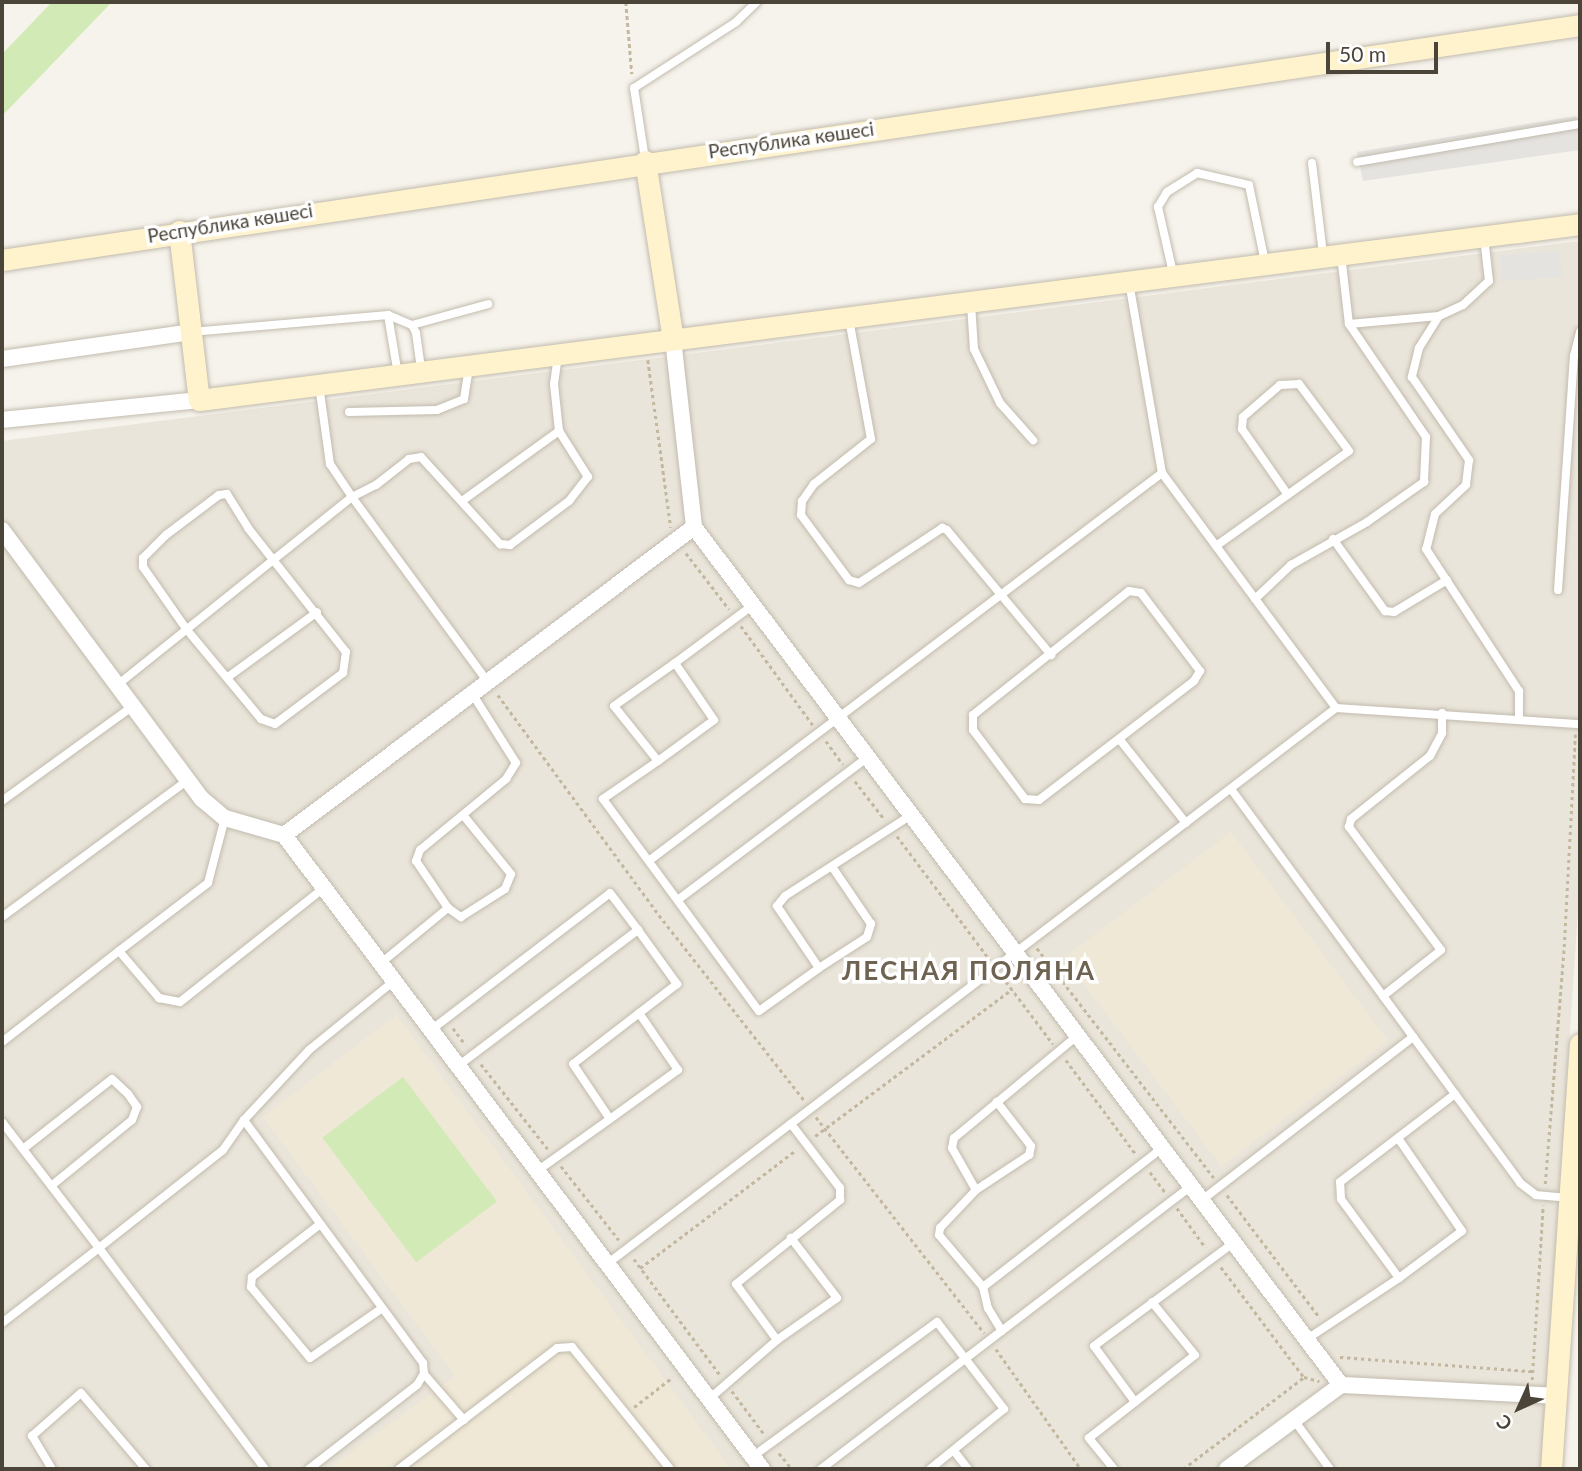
<!DOCTYPE html>
<html>
<head>
<meta charset="utf-8">
<style>
  body { margin:0 }
  #map { position:relative; width:1582px; height:1471px; overflow:hidden; background:#f6f3ec; font-family:Lato,sans-serif }
  div>[style] { position:absolute }
  [style*='--x'] { left:calc(var(--x)*1px); top:calc(var(--y)*1px); width:calc(var(--w)*1px); rotate:calc(var(--a)*1deg) }
  .residential>* { inset:0; background:#eae5da }
  .education>* { inset:0; background:#efe8d6; transform-origin:0 0 }
  .green>* { inset:0; background:#d2eab5; transform-origin:0 0 }
  .parking>* { inset:0; background:#e5e3e0; transform-origin:0 0 }
  .path>* { height:2.5px; margin-top:-1.25px; transform-origin:0; background:repeating-linear-gradient(90deg,#c4b79f 0 3.5px,transparent 0 7px) }
  .roads { filter:drop-shadow(0 0 2px #c2bbae) drop-shadow(0 0 2px #c2bbae) }
  .lane>* { height:8px; margin:-4px; padding:0 4px; transform-origin:4px; border-radius:4px; background:#fff }
  .street>* { height:16px; margin:-8px; padding:0 8px; transform-origin:8px; border-radius:8px; background:#fff }
  .secondary>* { height:21px; margin:-10.5px; padding:0 10.5px; transform-origin:10.5px; border-radius:10.5px; background:#fff3cd }
  span { translate:-50% -50%; white-space:nowrap; text-align:center; line-height:1.15; -webkit-text-stroke:7px #fff; paint-order:stroke }
  .street-label { font-size:19px; color:#4b4439 }
  .district-label { font-size:26px; color:#6e6250; font-weight:700; letter-spacing:2px }
  .frame { position:absolute; inset:0; border:4px solid #4b4439; pointer-events:none }
  .north { position:absolute; left:1484px; top:1373px; width:70px; height:70px; -webkit-text-stroke:5px #fff; paint-order:stroke; rotate:225deg; font-size:19px; font-weight:700; line-height:28px; text-align:center; color:#4b4439 }
  .north::after { content:''; display:block; margin:auto; width:24px; height:32px; background:#4b4439; clip-path:polygon(50% 0,100% 100%,50% 72%,0 100%) }
  .scale { position:absolute; left:1326px; top:42px; width:112px; height:32px; box-sizing:border-box; border:4px solid #4b4439; border-top:0; padding-left:9px; font-size:21px; line-height:24px; white-space:nowrap; color:#4b4439; -webkit-text-stroke:5px #fff; paint-order:stroke }
</style>
</head>
<body>
<div id="map">
  <div class="residential">
    <i style="clip-path:polygon(1580px 241px,1580px 880px,1541px 1469px,2px 1469px,2px 441px)"></i>
  </div>
  <div class="education">
    <i style="left:1231px;top:832px;width:261px;height:209px;rotate:53deg"></i>
    <i style="clip-path:polygon(396px 1015px,731px 1469px,328px 1469px,455px 1376px,263px 1117px)"></i>
  </div>
  <div class="green">
    <i style="clip-path:polygon(52px 2px,112px 2px,2px 116px,2px 54px)"></i>
    <i style="left:403px;top:1077px;width:156px;height:101px;rotate:53deg"></i>
  </div>
  <div class="parking">
    <i style="clip-path:polygon(1576px 116px,1580px 150px,1363px 181px,1357px 152px)"></i>
    <i style="left:1560px;top:251px;width:26px;height:60px;rotate:86deg"></i>
  </div>
  <div class="path">
    <i style="--x:626;--y:2;--w:72;--a:85.2"></i>
    <i style="--x:648;--y:360;--w:169;--a:82.2"></i>
    <i style="--x:686;--y:553;--w:71;--a:52.5"></i>
    <i style="--x:741;--y:626;--w:122;--a:54"></i>
    <i style="--x:498;--y:695;--w:273;--a:53.8"></i>
    <i style="--x:659;--y:915;--w:235;--a:51.9"></i>
    <i style="--x:826;--y:741;--w:29;--a:54"></i>
    <i style="--x:855;--y:781;--w:49;--a:52.4"></i>
    <i style="--x:897;--y:836;--w:155;--a:53.1"></i>
    <i style="--x:1037;--y:948;--w:290;--a:52.4"></i>
    <i style="--x:1002;--y:976;--w:85;--a:53.1"></i>
    <i style="--x:453;--y:1028;--w:21;--a:53"></i>
    <i style="--x:1066;--y:1060;--w:116;--a:53.4"></i>
    <i style="--x:481;--y:1064;--w:108;--a:51.8"></i>
    <i style="--x:816;--y:1117;--w:274;--a:52.1"></i>
    <i style="--x:815;--y:1136;--w:246;--a:-36.7"></i>
    <i style="--x:561;--y:1166;--w:94;--a:51.9"></i>
    <i style="--x:1150;--y:1172;--w:25;--a:53"></i>
    <i style="--x:1545;--y:1184;--w:238;--a:-85.4"></i>
    <i style="--x:1564;--y:947;--w:213;--a:-87"></i>
    <i style="--x:1227;--y:1195;--w:154;--a:52.9"></i>
    <i style="--x:1177;--y:1208;--w:49;--a:54.1"></i>
    <i style="--x:634;--y:1259;--w:144;--a:53.4"></i>
    <i style="--x:1221;--y:1267;--w:138;--a:53"></i>
    <i style="--x:640;--y:1268;--w:196;--a:-37.1"></i>
    <i style="--x:996;--y:1349;--w:147;--a:54.7"></i>
    <i style="--x:1340;--y:1357;--w:193;--a:4.2"></i>
    <i style="--x:1532;--y:1380;--w:175;--a:-86.4"></i>
    <i style="--x:732;--y:1391;--w:54;--a:53.3"></i>
    <i style="--x:634;--y:1407;--w:49;--a:-37.6"></i>
    <i style="--x:779;--y:1453;--w:21;--a:51"></i>
    <i style="--x:1183;--y:1469;--w:152;--a:-37.2"></i>
    <i style="--x:1304;--y:1377;--w:16;--a:15"></i>
  </div>
  <div class="roads">
    <div class="lane">
      <i style="--x:645;--y:159;--w:72;--a:-98.8"></i>
      <i style="--x:634;--y:88;--w:121;--a:-32.9"></i>
      <i style="--x:736;--y:22;--w:29;--a:-44"></i>
      <i style="--x:1357;--y:162;--w:226;--a:-9.7"></i>
      <i style="--x:1312;--y:163;--w:92;--a:83.1"></i>
      <i style="--x:1341;--y:255;--w:69;--a:83.4"></i>
      <i style="--x:1349;--y:324;--w:90;--a:-5.1"></i>
      <i style="--x:1439;--y:316;--w:26;--a:-25"></i>
      <i style="--x:1463;--y:305;--w:35;--a:-43"></i>
      <i style="--x:1489;--y:281;--w:44;--a:-96.5"></i>
      <i style="--x:1173;--y:273;--w:68;--a:-102.8"></i>
      <i style="--x:1158;--y:207;--w:17;--a:-59"></i>
      <i style="--x:1167;--y:192;--w:36;--a:-32"></i>
      <i style="--x:1197;--y:173;--w:53;--a:13"></i>
      <i style="--x:1249;--y:185;--w:79;--a:78.3"></i>
      <i style="--x:971;--y:304;--w:45;--a:86.2"></i>
      <i style="--x:974;--y:349;--w:60;--a:64.3"></i>
      <i style="--x:1000;--y:403;--w:50;--a:48.3"></i>
      <i style="--x:388;--y:315;--w:61;--a:80.5"></i>
      <i style="--x:1439;--y:316;--w:38;--a:122"></i>
      <i style="--x:1419;--y:348;--w:30;--a:104"></i>
      <i style="--x:1412;--y:377;--w:101;--a:55.5"></i>
      <i style="--x:1469;--y:460;--w:25;--a:97"></i>
      <i style="--x:1466;--y:485;--w:42;--a:136.9"></i>
      <i style="--x:1435;--y:514;--w:36;--a:104"></i>
      <i style="--x:1426;--y:549;--w:170;--a:56.8"></i>
      <i style="--x:1519;--y:691;--w:28;--a:90"></i>
      <i style="--x:849;--y:319;--w:122;--a:79.6"></i>
      <i style="--x:871;--y:439;--w:73;--a:141.7"></i>
      <i style="--x:814;--y:484;--w:21;--a:125"></i>
      <i style="--x:802;--y:501;--w:14;--a:94"></i>
      <i style="--x:801;--y:515;--w:81;--a:53.6"></i>
      <i style="--x:849;--y:580;--w:10;--a:17"></i>
      <i style="--x:859;--y:583;--w:100;--a:-33.5"></i>
      <i style="--x:942;--y:528;--w:5;--a:22"></i>
      <i style="--x:947;--y:530;--w:163;--a:50.2"></i>
      <i style="--x:412;--y:325;--w:79;--a:-15.4"></i>
      <i style="--x:191;--y:332;--w:198;--a:-4.9"></i>
      <i style="--x:388;--y:315;--w:26;--a:23"></i>
      <i style="--x:412;--y:325;--w:9;--a:63"></i>
      <i style="--x:416;--y:333;--w:37;--a:82"></i>
      <i style="--x:319;--y:385;--w:80;--a:82.1"></i>
      <i style="--x:330;--y:464;--w:40;--a:56"></i>
      <i style="--x:352;--y:497;--w:27;--a:-27"></i>
      <i style="--x:376;--y:485;--w:42;--a:-38.2"></i>
      <i style="--x:409;--y:459;--w:12;--a:-9"></i>
      <i style="--x:421;--y:457;--w:118;--a:47.8"></i>
      <i style="--x:500;--y:544;--w:10;--a:6"></i>
      <i style="--x:510;--y:545;--w:74;--a:-36.7"></i>
      <i style="--x:569;--y:501;--w:31;--a:-52"></i>
      <i style="--x:588;--y:477;--w:54;--a:-122.2"></i>
      <i style="--x:559;--y:431;--w:47;--a:-96.1"></i>
      <i style="--x:554;--y:384;--w:29;--a:-82"></i>
      <i style="--x:349;--y:412;--w:88;--a:-1.3"></i>
      <i style="--x:437;--y:410;--w:29;--a:-22"></i>
      <i style="--x:464;--y:399;--w:30;--a:-81"></i>
      <i style="--x:1162;--y:473;--w:292;--a:53.5"></i>
      <i style="--x:1336;--y:708;--w:245;--a:3.8"></i>
      <i style="--x:227;--y:494;--w:40;--a:58"></i>
      <i style="--x:248;--y:528;--w:158;--a:51.7"></i>
      <i style="--x:346;--y:652;--w:21;--a:98"></i>
      <i style="--x:343;--y:673;--w:85;--a:143.1"></i>
      <i style="--x:275;--y:724;--w:15;--a:-160"></i>
      <i style="--x:261;--y:719;--w:116;--a:-129.7"></i>
      <i style="--x:187;--y:630;--w:77;--a:-124.9"></i>
      <i style="--x:143;--y:567;--w:9;--a:-90"></i>
      <i style="--x:143;--y:558;--w:33;--a:-45"></i>
      <i style="--x:166;--y:535;--w:66;--a:-37"></i>
      <i style="--x:219;--y:495;--w:8;--a:-7"></i>
      <i style="--x:462;--y:501;--w:120;--a:-35.8"></i>
      <i style="--x:1333;--y:539;--w:89;--a:54.2"></i>
      <i style="--x:1385;--y:611;--w:9;--a:6"></i>
      <i style="--x:1394;--y:612;--w:62;--a:-31.1"></i>
      <i style="--x:1216;--y:546;--w:163;--a:-35.5"></i>
      <i style="--x:1349;--y:451;--w:84;--a:-126.7"></i>
      <i style="--x:1299;--y:384;--w:19;--a:177"></i>
      <i style="--x:1280;--y:385;--w:49;--a:139.1"></i>
      <i style="--x:1243;--y:417;--w:12;--a:95"></i>
      <i style="--x:1242;--y:429;--w:80;--a:55.1"></i>
      <i style="--x:1558;--y:590;--w:235;--a:-86.1"></i>
      <i style="--x:1574;--y:356;--w:25;--a:-76"></i>
      <i style="--x:1129;--y:591;--w:12;--a:9"></i>
      <i style="--x:1141;--y:593;--w:98;--a:52.9"></i>
      <i style="--x:1200;--y:671;--w:12;--a:121"></i>
      <i style="--x:1194;--y:681;--w:195;--a:142.5"></i>
      <i style="--x:1039;--y:800;--w:14;--a:-176"></i>
      <i style="--x:1025;--y:799;--w:86;--a:-127"></i>
      <i style="--x:973;--y:730;--w:15;--a:-90"></i>
      <i style="--x:973;--y:715;--w:199;--a:-38.5"></i>
      <i style="--x:1255;--y:599;--w:50;--a:-43.4"></i>
      <i style="--x:1291;--y:565;--w:87;--a:-29.5"></i>
      <i style="--x:1367;--y:522;--w:70;--a:-35.1"></i>
      <i style="--x:1424;--y:482;--w:45;--a:-87.5"></i>
      <i style="--x:1426;--y:437;--w:137;--a:-124.3"></i>
      <i style="--x:675;--y:663;--w:97;--a:-36.6"></i>
      <i style="--x:228;--y:677;--w:110;--a:-36.1"></i>
      <i style="--x:116;--y:686;--w:302;--a:-38.7"></i>
      <i style="--x:352;--y:497;--w:230;--a:53.7"></i>
      <i style="--x:1120;--y:740;--w:106;--a:51.5"></i>
      <i style="--x:658;--y:761;--w:70;--a:-128.7"></i>
      <i style="--x:614;--y:706;--w:75;--a:-35.2"></i>
      <i style="--x:675;--y:663;--w:69;--a:55.6"></i>
      <i style="--x:714;--y:720;--w:69;--a:143.8"></i>
      <i style="--x:658;--y:761;--w:67;--a:145.4"></i>
      <i style="--x:603;--y:799;--w:263;--a:53.7"></i>
      <i style="--x:759;--y:1011;--w:74;--a:-35.6"></i>
      <i style="--x:819;--y:968;--w:75;--a:-124.1"></i>
      <i style="--x:777;--y:906;--w:13;--a:-51"></i>
      <i style="--x:785;--y:896;--w:150;--a:-32.7"></i>
      <i style="--x:1231;--y:789;--w:489;--a:53.7"></i>
      <i style="--x:1520;--y:1183;--w:20;--a:37"></i>
      <i style="--x:1536;--y:1195;--w:32;--a:5"></i>
      <i style="--x:2;--y:801;--w:160;--a:-35.9"></i>
      <i style="--x:225;--y:818;--w:67;--a:104.7"></i>
      <i style="--x:208;--y:883;--w:112;--a:142.6"></i>
      <i style="--x:119;--y:951;--w:62;--a:49.6"></i>
      <i style="--x:159;--y:998;--w:21;--a:11"></i>
      <i style="--x:180;--y:1002;--w:184;--a:-38.4"></i>
      <i style="--x:650;--y:860;--w:642;--a:-37.08"></i>
      <i style="--x:1162;--y:473;--w:194;--a:-99.8"></i>
      <i style="--x:679;--y:899;--w:236;--a:-36.9"></i>
      <i style="--x:448;--y:908;--w:16;--a:35"></i>
      <i style="--x:461;--y:917;--w:52;--a:-32.5"></i>
      <i style="--x:505;--y:889;--w:16;--a:-68"></i>
      <i style="--x:511;--y:874;--w:76;--a:-129.1"></i>
      <i style="--x:2;--y:917;--w:231;--a:-36.4"></i>
      <i style="--x:381;--y:963;--w:87;--a:-39.4"></i>
      <i style="--x:448;--y:908;--w:57;--a:-124.2"></i>
      <i style="--x:416;--y:861;--w:12;--a:-70"></i>
      <i style="--x:420;--y:850;--w:112;--a:-39.5"></i>
      <i style="--x:506;--y:779;--w:19;--a:-58"></i>
      <i style="--x:516;--y:763;--w:83;--a:-122.2"></i>
      <i style="--x:819;--y:968;--w:57;--a:-32.9"></i>
      <i style="--x:867;--y:937;--w:14;--a:-73"></i>
      <i style="--x:871;--y:924;--w:68;--a:-124.2"></i>
      <i style="--x:1383;--y:996;--w:74;--a:-38.4"></i>
      <i style="--x:1441;--y:950;--w:154;--a:-126.8"></i>
      <i style="--x:1349;--y:827;--w:8;--a:-76"></i>
      <i style="--x:1351;--y:819;--w:101;--a:-38.6"></i>
      <i style="--x:1430;--y:756;--w:26;--a:-62"></i>
      <i style="--x:1442;--y:733;--w:20;--a:-90"></i>
      <i style="--x:431;--y:1030;--w:225;--a:-37.4"></i>
      <i style="--x:610;--y:893;--w:46;--a:52.9"></i>
      <i style="--x:638;--y:930;--w:67;--a:54.2"></i>
      <i style="--x:677;--y:984;--w:131;--a:142.4"></i>
      <i style="--x:573;--y:1064;--w:66;--a:56.1"></i>
      <i style="--x:610;--y:1119;--w:90;--a:144.5"></i>
      <i style="--x:1077;--y:1036;--w:160;--a:140.3"></i>
      <i style="--x:954;--y:1138;--w:10;--a:101"></i>
      <i style="--x:952;--y:1148;--w:48;--a:60.3"></i>
      <i style="--x:976;--y:1190;--w:52;--a:133.5"></i>
      <i style="--x:940;--y:1228;--w:7;--a:98"></i>
      <i style="--x:939;--y:1235;--w:68;--a:49.8"></i>
      <i style="--x:983;--y:1287;--w:227;--a:-37.8"></i>
      <i style="--x:2;--y:1042;--w:148;--a:-37.9"></i>
      <i style="--x:458;--y:1066;--w:226;--a:-37.1"></i>
      <i style="--x:610;--y:1119;--w:84;--a:-35.8"></i>
      <i style="--x:678;--y:1070;--w:69;--a:-124.4"></i>
      <i style="--x:244;--y:1120;--w:37;--a:125"></i>
      <i style="--x:223;--y:1150;--w:158;--a:141.7"></i>
      <i style="--x:99;--y:1248;--w:276;--a:53.1"></i>
      <i style="--x:2;--y:1122;--w:159;--a:52.4"></i>
      <i style="--x:99;--y:1248;--w:123;--a:142.3"></i>
      <i style="--x:1398;--y:1138;--w:113;--a:55.5"></i>
      <i style="--x:1462;--y:1231;--w:79;--a:143.3"></i>
      <i style="--x:23;--y:1149;--w:113;--a:-38.2"></i>
      <i style="--x:112;--y:1079;--w:22;--a:43"></i>
      <i style="--x:128;--y:1094;--w:16;--a:55"></i>
      <i style="--x:137;--y:1107;--w:14;--a:111"></i>
      <i style="--x:132;--y:1120;--w:104;--a:140.8"></i>
      <i style="--x:976;--y:1190;--w:64;--a:-33.4"></i>
      <i style="--x:1029;--y:1155;--w:9;--a:-77"></i>
      <i style="--x:1031;--y:1146;--w:56;--a:-127.7"></i>
      <i style="--x:1202;--y:1200;--w:267;--a:-37.7"></i>
      <i style="--x:319;--y:1225;--w:85;--a:142.2"></i>
      <i style="--x:252;--y:1277;--w:10;--a:96"></i>
      <i style="--x:251;--y:1287;--w:92;--a:50.3"></i>
      <i style="--x:310;--y:1358;--w:86;--a:-34.6"></i>
      <i style="--x:607;--y:1264;--w:917;--a:-37.33"></i>
      <i style="--x:983;--y:1287;--w:22;--a:77"></i>
      <i style="--x:988;--y:1308;--w:27;--a:59"></i>
      <i style="--x:1307;--y:1339;--w:110;--a:-33.5"></i>
      <i style="--x:1399;--y:1278;--w:98;--a:-126.3"></i>
      <i style="--x:1341;--y:1199;--w:17;--a:-93"></i>
      <i style="--x:1340;--y:1182;--w:145;--a:-37.4"></i>
      <i style="--x:777;--y:1340;--w:73;--a:-35"></i>
      <i style="--x:837;--y:1298;--w:76;--a:-127.5"></i>
      <i style="--x:424;--y:1374;--w:61;--a:49"></i>
      <i style="--x:709;--y:1399;--w:90;--a:-40.9"></i>
      <i style="--x:777;--y:1340;--w:69;--a:-126.2"></i>
      <i style="--x:736;--y:1284;--w:134;--a:-38.9"></i>
      <i style="--x:840;--y:1200;--w:12;--a:-90"></i>
      <i style="--x:840;--y:1188;--w:81;--a:-127.4"></i>
      <i style="--x:1135;--y:1402;--w:76;--a:-38.1"></i>
      <i style="--x:1195;--y:1355;--w:68;--a:-129.1"></i>
      <i style="--x:1294;--y:1420;--w:61;--a:53.7"></i>
      <i style="--x:954;--y:1451;--w:23;--a:52"></i>
      <i style="--x:752;--y:1457;--w:229;--a:-36.1"></i>
      <i style="--x:937;--y:1322;--w:110;--a:52.4"></i>
      <i style="--x:1004;--y:1409;--w:95;--a:141"></i>
      <i style="--x:52;--y:1469;--w:39;--a:-121"></i>
      <i style="--x:32;--y:1436;--w:65;--a:-41.3"></i>
      <i style="--x:81;--y:1393;--w:100;--a:49.5"></i>
      <i style="--x:309;--y:1469;--w:137;--a:-37.9"></i>
      <i style="--x:417;--y:1385;--w:13;--a:-58"></i>
      <i style="--x:424;--y:1374;--w:11;--a:-95"></i>
      <i style="--x:423;--y:1363;--w:302;--a:-126.4"></i>
      <i style="--x:244;--y:1120;--w:96;--a:-47.1"></i>
      <i style="--x:309;--y:1050;--w:109;--a:-39.1"></i>
      <i style="--x:399;--y:1469;--w:199;--a:-37.4"></i>
      <i style="--x:557;--y:1348;--w:15;--a:-4"></i>
      <i style="--x:572;--y:1347;--w:156;--a:51.2"></i>
      <i style="--x:821;--y:1469;--w:466;--a:-37.4"></i>
      <i style="--x:1114;--y:1469;--w:40;--a:-129"></i>
      <i style="--x:1089;--y:1438;--w:58;--a:-38"></i>
      <i style="--x:1135;--y:1402;--w:69;--a:-126.2"></i>
      <i style="--x:1094;--y:1346;--w:173;--a:-36.5"></i>
    </div>
    <div class="street">
      <i style="--x:673;--y:339;--w:189;--a:83.6"></i>
      <i style="--x:694;--y:527;--w:1075;--a:52.98"></i>
      <i style="--x:2;--y:359;--w:191;--a:-8.1"></i>
      <i style="--x:2;--y:420;--w:198;--a:-5.8"></i>
      <i style="--x:2;--y:530;--w:335;--a:53.4"></i>
      <i style="--x:202;--y:799;--w:30;--a:40"></i>
      <i style="--x:225;--y:818;--w:61;--a:16.1"></i>
      <i style="--x:284;--y:835;--w:794;--a:52.99"></i>
      <i style="--x:284;--y:835;--w:513;--a:-36.91"></i>
      <i style="--x:1227;--y:1469;--w:142;--a:-36.4"></i>
      <i style="--x:1341;--y:1385;--w:215;--a:2.9"></i>
    </div>
    <div class="secondary">
      <i style="--x:645;--y:161;--w:180;--a:81.1"></i>
      <i style="--x:179;--y:231;--w:170;--a:83.3"></i>
      <i style="--x:199;--y:400;--w:1392;--a:-7.26"></i>
      <i style="--x:2;--y:260;--w:1595;--a:-8.47"></i>
      <i style="--x:1551;--y:1469;--w:426;--a:-86.1"></i>
    </div>
  </div>
  <div class="street-label">
    <span style="left:791px;top:140px;rotate:-8deg">Республика көшесі</span>
    <span style="left:230px;top:223px;rotate:-9deg">Республика көшесі</span>
  </div>
  <div class="district-label">
    <span style="left:969px;top:971px">ЛЕСНАЯ ПОЛЯНА</span>
  </div>
  <div class="frame"></div>
  <div class="north">С</div>
  <div class="scale">50 m</div>
</div>
</body>
</html>
